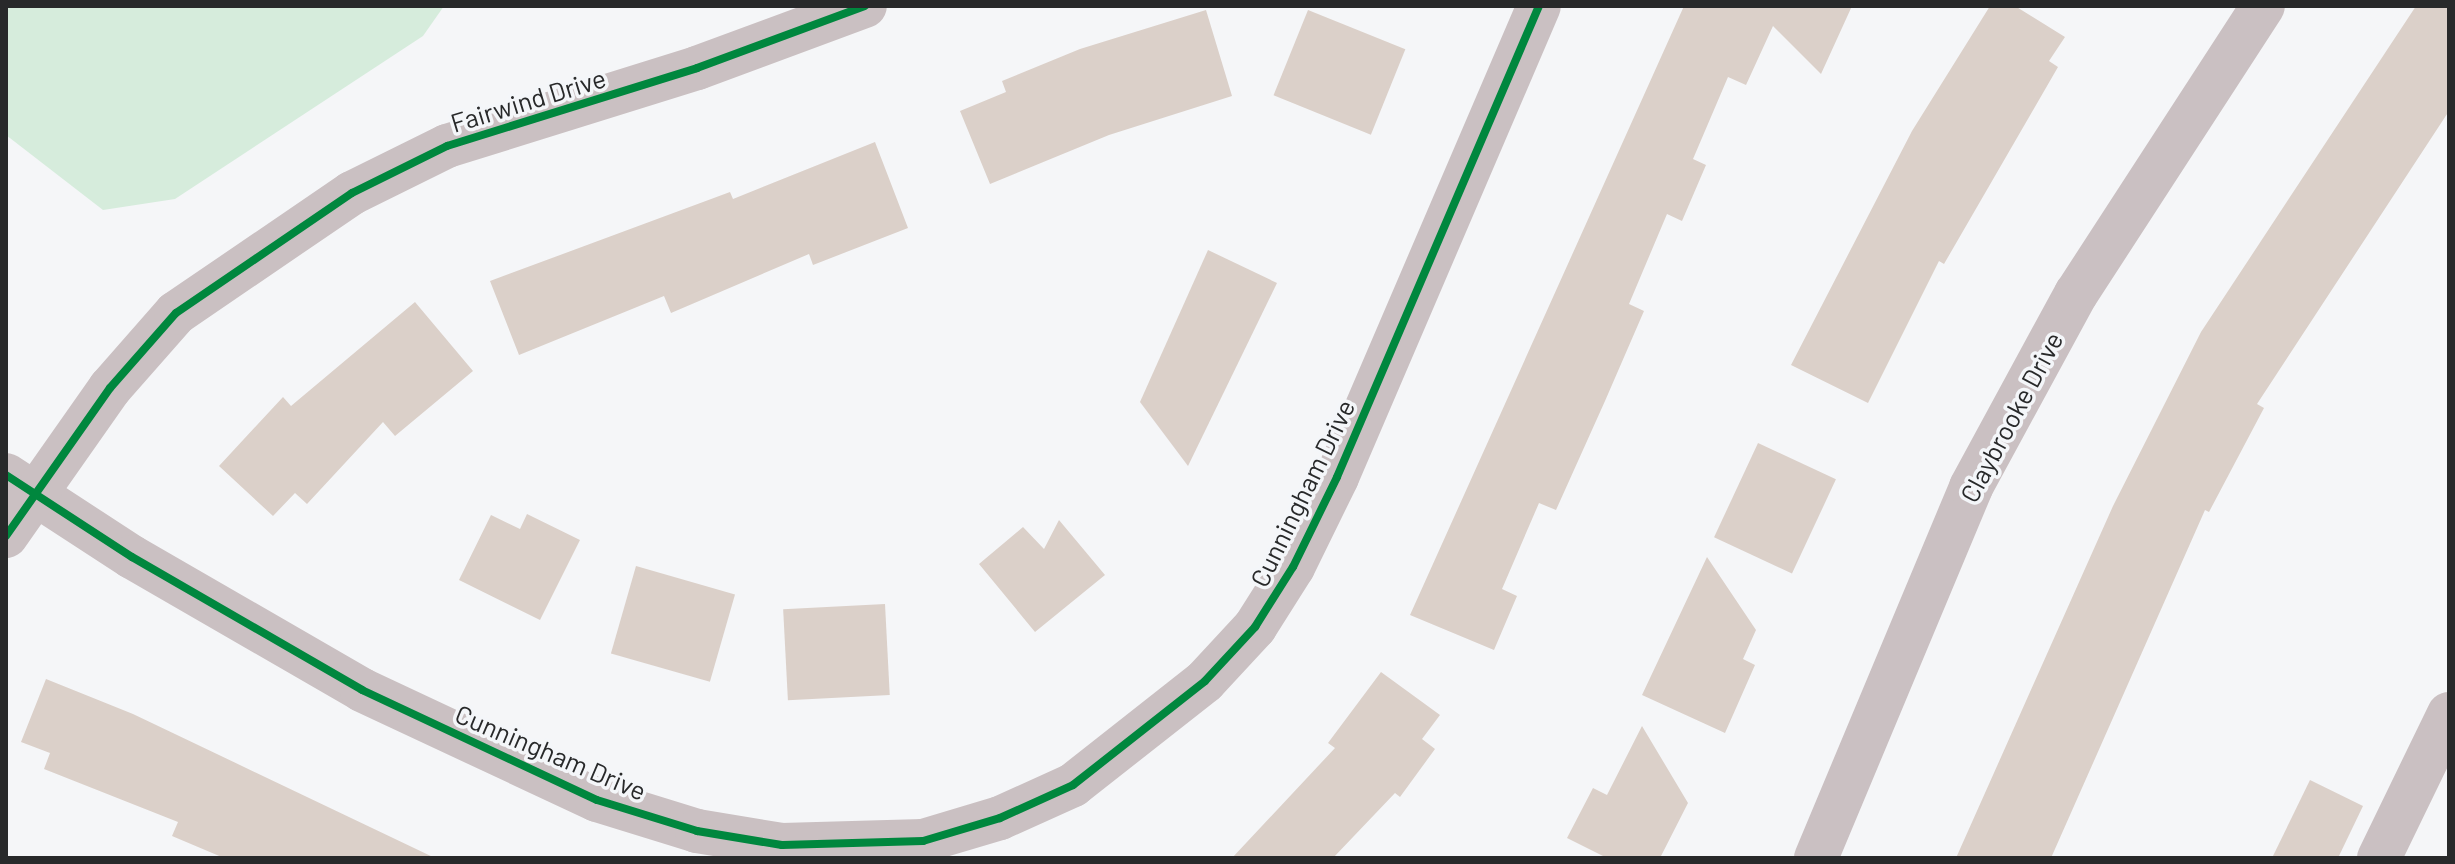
<!DOCTYPE html>
<html>
<head>
<meta charset="utf-8">
<style>
  body { margin:0 }
  #map { position:relative; width:2455px; height:864px; overflow:hidden; background:#f5f6f8; font-family:Barlow,sans-serif }
  div>[style] { position:absolute }
  [style*='--x'] { left:calc(var(--x)*1px); top:calc(var(--y)*1px); width:calc(var(--w)*1px); rotate:calc(var(--a)*1deg) }
  .green>* { inset:0; background:#d6ecdc }
  .building>* { inset:0; background:#dbd0c9; transform-origin:0 0 }
  .minor>* { height:44px; margin:-22px; padding:0 22px; transform-origin:22px; border-radius:22px; background:#cac0c2 }
  .cycleway>* { height:8px; margin:-4px; padding:0 4px; transform-origin:4px; border-radius:4px; background:#00873e }
  span { translate:-50% -50%; white-space:nowrap; text-align:center; line-height:1.15; -webkit-text-stroke:7px #f4f6f9; paint-order:stroke }
  .street-label { font-size:26px; color:#28292a }
  .frame { position:absolute; inset:0; border:8px solid #28292a; pointer-events:none }
</style>
</head>
<body>
<div id="map">
  <div class="green">
    <i style="clip-path:polygon(6px 6px,444px 6px,423px 36px,175px 199px,103px 210px,6px 135px)"></i>
  </div>
  <div class="building">
    <i style="clip-path:polygon(1684px 6px,1852px 6px,1821px 74px,1773px 26px,1746px 85px,1728px 77px,1693px 159px,1706px 165px,1682px 221px,1667px 214px,1629px 304px,1644px 311px,1605px 401px,1556px 510px,1539px 503px,1502px 589px,1517px 596px,1494px 650px,1410px 615px)"></i>
    <i style="clip-path:polygon(1990px 6px,2015px 6px,2065px 37px,2049px 61px,2058px 67px,1944px 264px,1939px 261px,1868px 403px,1791px 365px,1912px 131px)"></i>
    <i style="clip-path:polygon(2416px 6px,2449px 6px,2449px 111px,2257px 404px,2264px 408px,2209px 512px,2205px 510px,2051px 858px,1956px 858px,2113px 506px,2201px 332px)"></i>
    <i style="clip-path:polygon(1206px 10px,1232px 96px,1109px 135px,990px 184px,960px 111px,1006px 92px,1002px 81px,1080px 49px)"></i>
    <i style="left:1308px;top:10px;width:105px;height:92px;rotate:22deg"></i>
    <i style="clip-path:polygon(875px 142px,908px 228px,813px 265px,809px 254px,671px 313px,664px 296px,519px 355px,490px 281px,730px 192px,733px 199px)"></i>
    <i style="clip-path:polygon(1208px 250px,1277px 283px,1188px 466px,1140px 402px)"></i>
    <i style="clip-path:polygon(415px 302px,473px 371px,395px 436px,383px 422px,307px 504px,295px 493px,273px 516px,219px 466px,283px 397px,291px 406px)"></i>
    <i style="left:1758px;top:443px;width:86px;height:104px;rotate:25deg"></i>
    <i style="clip-path:polygon(527px 514px,580px 540px,540px 620px,459px 580px,491px 515px,520px 529px)"></i>
    <i style="clip-path:polygon(1059px 520px,1105px 575px,1035px 632px,979px 564px,1023px 527px,1044px 549px)"></i>
    <i style="clip-path:polygon(1707px 557px,1756px 630px,1743px 659px,1755px 665px,1725px 733px,1642px 695px)"></i>
    <i style="left:636px;top:566px;width:103px;height:91px;rotate:16deg"></i>
    <i style="left:885px;top:604px;width:91px;height:102px;rotate:87deg"></i>
    <i style="clip-path:polygon(1381px 672px,1440px 715px,1422px 739px,1435px 749px,1400px 797px,1395px 793px,1333px 858px,1232px 858px,1335px 748px,1328px 743px)"></i>
    <i style="clip-path:polygon(46px 679px,133px 714px,435px 858px,224px 858px,172px 836px,178px 822px,44px 769px,50px 753px,21px 742px)"></i>
    <i style="clip-path:polygon(1642px 726px,1688px 803px,1660px 858px,1607px 858px,1567px 838px,1593px 788px,1607px 795px)"></i>
    <i style="clip-path:polygon(2310px 780px,2363px 806px,2338px 858px,2272px 858px)"></i>
  </div>
  <div class="minor">
    <i style="--x:6;--y:475;--w:150;--a:33.1"></i>
    <i style="--x:132;--y:557;--w:266;--a:30"></i>
    <i style="--x:362;--y:690;--w:259;--a:25.1"></i>
    <i style="--x:597;--y:800;--w:105;--a:17.2"></i>
    <i style="--x:697;--y:831;--w:86;--a:9.4"></i>
    <i style="--x:782;--y:845;--w:141;--a:-1.6"></i>
    <i style="--x:923;--y:841;--w:80;--a:-16.6"></i>
    <i style="--x:1000;--y:818;--w:80;--a:-24.3"></i>
    <i style="--x:1073;--y:785;--w:168;--a:-38.2"></i>
    <i style="--x:1205;--y:681;--w:74;--a:-47.2"></i>
    <i style="--x:1255;--y:627;--w:71;--a:-57.7"></i>
    <i style="--x:1293;--y:567;--w:100;--a:-63.9"></i>
    <i style="--x:1337;--y:477;--w:512;--a:-66.79"></i>
    <i style="--x:6;--y:536;--w:181;--a:-54.9"></i>
    <i style="--x:110;--y:388;--w:100;--a:-48.7"></i>
    <i style="--x:176;--y:313;--w:213;--a:-34.3"></i>
    <i style="--x:352;--y:193;--w:106;--a:-26.3"></i>
    <i style="--x:447;--y:146;--w:262;--a:-17.3"></i>
    <i style="--x:697;--y:68;--w:179;--a:-20.3"></i>
    <i style="--x:1816;--y:858;--w:402;--a:-67.3"></i>
    <i style="--x:1971;--y:487;--w:220;--a:-61.5"></i>
    <i style="--x:2076;--y:294;--w:343;--a:-57"></i>
    <i style="--x:2379;--y:858;--w:160;--a:-64.1"></i>
  </div>
  <div class="cycleway">
    <i style="--x:6;--y:475;--w:150;--a:33.1"></i>
    <i style="--x:132;--y:557;--w:266;--a:30"></i>
    <i style="--x:362;--y:690;--w:259;--a:25.1"></i>
    <i style="--x:597;--y:800;--w:105;--a:17.2"></i>
    <i style="--x:697;--y:831;--w:86;--a:9.4"></i>
    <i style="--x:782;--y:845;--w:141;--a:-1.6"></i>
    <i style="--x:923;--y:841;--w:80;--a:-16.6"></i>
    <i style="--x:1000;--y:818;--w:80;--a:-24.3"></i>
    <i style="--x:1073;--y:785;--w:168;--a:-38.2"></i>
    <i style="--x:1205;--y:681;--w:74;--a:-47.2"></i>
    <i style="--x:1255;--y:627;--w:71;--a:-57.7"></i>
    <i style="--x:1293;--y:567;--w:100;--a:-63.9"></i>
    <i style="--x:1337;--y:477;--w:512;--a:-66.79"></i>
    <i style="--x:6;--y:536;--w:181;--a:-54.9"></i>
    <i style="--x:110;--y:388;--w:100;--a:-48.7"></i>
    <i style="--x:176;--y:313;--w:213;--a:-34.3"></i>
    <i style="--x:352;--y:193;--w:106;--a:-26.3"></i>
    <i style="--x:447;--y:146;--w:262;--a:-17.3"></i>
    <i style="--x:697;--y:68;--w:179;--a:-20.3"></i>
  </div>
  <div class="street-label">
    <span style="left:528px;top:100px;rotate:-17deg">Fairwind Drive</span>
    <span style="left:2011px;top:417px;rotate:-62deg">Claybrooke Drive</span>
    <span style="left:1302px;top:493px;rotate:-64deg">Cunningham Drive</span>
    <span style="left:551px;top:752px;rotate:23deg">Cunningham Drive</span>
  </div>
  <div class="frame"></div>
</div>
</body>
</html>
